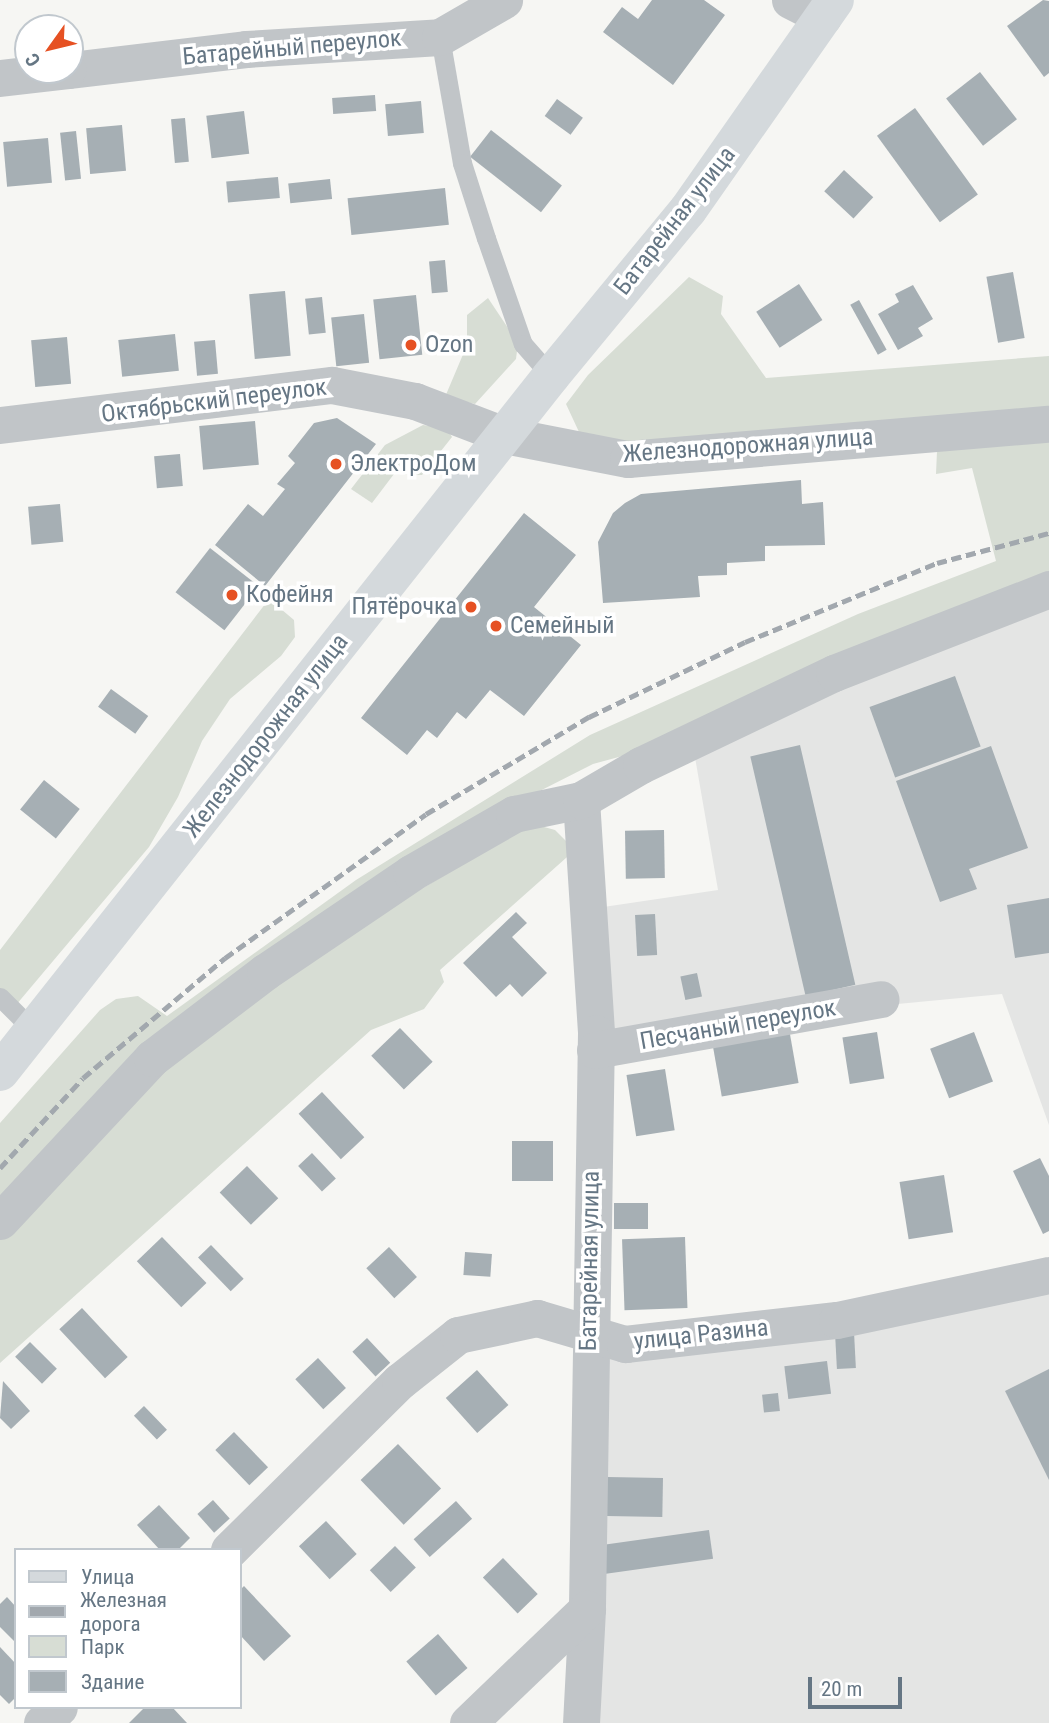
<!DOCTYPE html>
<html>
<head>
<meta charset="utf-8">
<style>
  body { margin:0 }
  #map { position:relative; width:1049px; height:1723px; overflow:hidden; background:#f6f6f3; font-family:"Roboto Condensed",sans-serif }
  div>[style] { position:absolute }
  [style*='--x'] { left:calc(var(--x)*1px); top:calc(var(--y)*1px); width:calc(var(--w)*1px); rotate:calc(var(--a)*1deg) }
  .built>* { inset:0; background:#e4e5e4 }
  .green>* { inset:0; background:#d7ddd4 }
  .building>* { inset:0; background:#a6afb4; transform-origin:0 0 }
  .lane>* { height:19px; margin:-9.5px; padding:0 9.5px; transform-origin:9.5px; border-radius:9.5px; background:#c1c5c8 }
  .street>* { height:37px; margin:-18.5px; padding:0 18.5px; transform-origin:18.5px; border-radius:18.5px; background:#c1c5c8 }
  .secondary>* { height:38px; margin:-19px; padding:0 19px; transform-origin:19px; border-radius:19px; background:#d4d9dc }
  .rail>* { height:5px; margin-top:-2.5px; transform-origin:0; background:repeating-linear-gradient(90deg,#a2a8ae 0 10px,transparent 0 15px) }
  .dots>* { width:19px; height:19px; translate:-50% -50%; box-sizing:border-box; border:4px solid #fff; border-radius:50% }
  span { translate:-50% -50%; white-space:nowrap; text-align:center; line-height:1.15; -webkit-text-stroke:7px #fff; paint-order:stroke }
  .street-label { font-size:24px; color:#657684 }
  .poi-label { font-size:24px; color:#657684 }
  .left { translate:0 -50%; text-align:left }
  .right { translate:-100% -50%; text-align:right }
  .legend { position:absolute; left:14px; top:1548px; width:228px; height:161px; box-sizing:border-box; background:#fff; border:2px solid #c1c8ce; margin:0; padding:9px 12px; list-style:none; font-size:21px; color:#657684 }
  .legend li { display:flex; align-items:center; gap:14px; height:35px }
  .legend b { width:35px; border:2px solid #c1c8ce }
  .north { position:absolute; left:14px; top:14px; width:70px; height:70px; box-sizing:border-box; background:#fff; border:2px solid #c1c8ce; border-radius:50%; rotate:236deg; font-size:19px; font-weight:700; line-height:28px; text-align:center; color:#657684 }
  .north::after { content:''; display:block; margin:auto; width:24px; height:32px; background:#e65123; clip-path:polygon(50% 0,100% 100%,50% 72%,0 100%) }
  .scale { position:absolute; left:808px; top:1677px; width:94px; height:32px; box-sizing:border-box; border:4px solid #657684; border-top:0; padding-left:9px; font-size:21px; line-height:24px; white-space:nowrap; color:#657684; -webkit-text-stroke:5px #fff; paint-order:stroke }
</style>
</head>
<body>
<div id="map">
  <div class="built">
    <i style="clip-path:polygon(1049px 589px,1049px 1125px,1002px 994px,596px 1033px,590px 909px,718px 890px,692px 740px)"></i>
    <i style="clip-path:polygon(1049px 1275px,1049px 1723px,581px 1723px,588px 1331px,625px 1344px)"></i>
  </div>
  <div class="green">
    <i style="clip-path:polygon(689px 277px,723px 296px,721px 314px,766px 378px,1049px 356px,1049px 408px,604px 444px,579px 432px,566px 404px,588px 375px)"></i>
    <i style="clip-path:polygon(488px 298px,518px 343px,516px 359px,475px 404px,445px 397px,467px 345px,467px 315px)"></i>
    <i style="clip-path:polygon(423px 425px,447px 429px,452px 437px,422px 475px,394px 474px,372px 503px,351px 489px,385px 445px)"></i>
    <i style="clip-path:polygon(1049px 442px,1049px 579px,626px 755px,593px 764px,518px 802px,287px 946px,0 1213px,0 1123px,100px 1010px,116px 999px,138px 996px,167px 1016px,356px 880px,590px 735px,858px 614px,996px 561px,972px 468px,936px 474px,937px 451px)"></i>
    <i style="clip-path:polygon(269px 599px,294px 620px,295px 637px,281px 656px,230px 699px,202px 741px,178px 797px,149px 847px,16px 1005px,0 988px,0 950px)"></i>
    <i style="clip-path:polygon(537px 825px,555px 830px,575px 850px,440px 970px,444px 982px,424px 1009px,371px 1030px,0 1363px,0 1234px,152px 1072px,317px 952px,519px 830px)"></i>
  </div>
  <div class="building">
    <i style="clip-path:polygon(652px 0,704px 0,725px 15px,673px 85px,603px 32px,622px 7px,638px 19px)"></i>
    <i style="clip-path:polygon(1043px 0,1049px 1px,1049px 73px,1044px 77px,1007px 26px)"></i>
    <i style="left:980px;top:72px;width:60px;height:43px;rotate:52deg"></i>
    <i style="left:375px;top:95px;width:16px;height:43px;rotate:86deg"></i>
    <i style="left:557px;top:99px;width:32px;height:21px;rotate:36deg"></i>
    <i style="left:421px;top:101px;width:32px;height:36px;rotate:85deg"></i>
    <i style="left:915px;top:108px;width:107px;height:47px;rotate:54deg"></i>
    <i style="left:244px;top:111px;width:43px;height:38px;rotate:83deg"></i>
    <i style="left:185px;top:118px;width:44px;height:14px;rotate:85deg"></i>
    <i style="left:122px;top:125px;width:46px;height:36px;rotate:85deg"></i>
    <i style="left:491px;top:130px;width:90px;height:34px;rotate:38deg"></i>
    <i style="left:76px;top:131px;width:48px;height:16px;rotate:84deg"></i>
    <i style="left:48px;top:138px;width:45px;height:45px;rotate:85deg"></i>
    <i style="left:844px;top:170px;width:40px;height:29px;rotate:43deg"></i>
    <i style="left:278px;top:177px;width:21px;height:52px;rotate:85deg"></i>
    <i style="left:330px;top:179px;width:20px;height:42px;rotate:84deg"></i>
    <i style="left:445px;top:188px;width:37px;height:98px;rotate:84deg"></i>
    <i style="left:445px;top:260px;width:32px;height:16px;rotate:85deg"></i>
    <i style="left:1013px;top:272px;width:67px;height:27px;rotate:80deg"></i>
    <i style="left:799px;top:284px;width:43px;height:51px;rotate:57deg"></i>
    <i style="clip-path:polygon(913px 285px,933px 319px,918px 328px,923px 336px,898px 350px,878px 314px,899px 302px,895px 294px)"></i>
    <i style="left:285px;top:291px;width:65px;height:36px;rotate:85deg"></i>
    <i style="left:416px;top:295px;width:60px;height:43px;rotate:84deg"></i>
    <i style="left:322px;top:297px;width:36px;height:17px;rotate:84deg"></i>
    <i style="left:859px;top:300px;width:57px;height:10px;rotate:61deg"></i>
    <i style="left:364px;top:314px;width:49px;height:33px;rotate:84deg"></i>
    <i style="left:175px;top:334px;width:37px;height:57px;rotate:84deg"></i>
    <i style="left:67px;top:337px;width:47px;height:36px;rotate:85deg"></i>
    <i style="left:215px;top:340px;width:34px;height:21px;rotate:85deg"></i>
    <i style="clip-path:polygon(337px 418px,376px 444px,265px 586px,215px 545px,248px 504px,263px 516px,285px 489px,277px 484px,295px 463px,288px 456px,314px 423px)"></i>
    <i style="left:255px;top:421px;width:44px;height:56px;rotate:85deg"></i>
    <i style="left:180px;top:454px;width:32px;height:26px;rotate:85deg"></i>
    <i style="clip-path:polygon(801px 480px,802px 504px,823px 502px,825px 545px,765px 546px,765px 561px,727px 563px,727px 575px,698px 576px,700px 597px,603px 603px,598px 542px,613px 513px,625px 503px,641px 494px)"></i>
    <i style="left:60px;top:504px;width:38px;height:32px;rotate:85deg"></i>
    <i style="clip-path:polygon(524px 513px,576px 555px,534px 607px,581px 645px,524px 716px,490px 690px,466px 719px,457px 712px,437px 738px,427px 730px,407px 755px,361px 718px)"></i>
    <i style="left:210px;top:548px;width:62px;height:56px;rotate:38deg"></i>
    <i style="left:955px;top:676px;width:75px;height:91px;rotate:70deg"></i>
    <i style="left:111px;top:689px;width:46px;height:22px;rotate:36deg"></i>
    <i style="left:800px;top:745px;width:246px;height:51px;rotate:77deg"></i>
    <i style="clip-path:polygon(991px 746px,1028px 848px,969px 869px,977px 889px,940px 902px,896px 781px)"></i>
    <i style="left:44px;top:780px;width:46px;height:38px;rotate:39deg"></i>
    <i style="left:664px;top:830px;width:48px;height:39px;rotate:89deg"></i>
    <i style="clip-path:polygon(1049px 898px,1049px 953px,1015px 958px,1007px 905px)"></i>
    <i style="clip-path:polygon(516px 912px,527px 923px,512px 937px,547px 973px,522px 997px,510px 984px,496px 997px,463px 963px)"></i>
    <i style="left:655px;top:914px;width:41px;height:20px;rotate:87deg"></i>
    <i style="left:697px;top:973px;width:24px;height:17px;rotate:78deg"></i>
    <i style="left:788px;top:1023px;width:61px;height:78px;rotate:80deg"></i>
    <i style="left:400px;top:1028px;width:47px;height:40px;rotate:46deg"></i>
    <i style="left:877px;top:1032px;width:47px;height:35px;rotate:81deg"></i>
    <i style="left:974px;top:1032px;width:53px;height:47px;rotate:69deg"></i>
    <i style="left:665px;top:1069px;width:62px;height:39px;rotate:81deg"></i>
    <i style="left:322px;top:1092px;width:62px;height:32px;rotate:47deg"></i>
    <i style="left:512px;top:1141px;width:41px;height:40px"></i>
    <i style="left:312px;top:1153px;width:35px;height:19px;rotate:47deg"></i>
    <i style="clip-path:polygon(1040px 1158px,1049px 1176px,1049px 1231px,1043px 1234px,1013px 1171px)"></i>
    <i style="left:247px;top:1166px;width:45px;height:38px;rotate:46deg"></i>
    <i style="left:944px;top:1175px;width:58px;height:45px;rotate:81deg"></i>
    <i style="left:614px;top:1203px;width:34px;height:26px"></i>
    <i style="left:162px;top:1237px;width:64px;height:35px;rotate:46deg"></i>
    <i style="left:685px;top:1237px;width:71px;height:63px;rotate:88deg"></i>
    <i style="left:211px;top:1245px;width:47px;height:18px;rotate:46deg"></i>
    <i style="left:389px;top:1247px;width:41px;height:31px;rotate:47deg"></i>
    <i style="left:465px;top:1252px;width:27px;height:23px;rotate:4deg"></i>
    <i style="left:82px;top:1308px;width:67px;height:31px;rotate:47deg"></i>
    <i style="left:854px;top:1332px;width:36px;height:19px;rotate:87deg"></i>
    <i style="left:367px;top:1338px;width:34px;height:20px;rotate:47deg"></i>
    <i style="left:30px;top:1342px;width:38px;height:21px;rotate:45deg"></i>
    <i style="left:318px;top:1358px;width:41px;height:31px;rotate:47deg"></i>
    <i style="left:827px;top:1361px;width:33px;height:43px;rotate:83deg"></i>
    <i style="clip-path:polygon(1049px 1369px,1049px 1480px,1005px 1391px)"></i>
    <i style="left:477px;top:1370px;width:47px;height:42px;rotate:48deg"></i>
    <i style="clip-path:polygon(3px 1381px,30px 1411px,11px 1429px,0 1418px)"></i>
    <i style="left:778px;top:1393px;width:18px;height:16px;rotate:84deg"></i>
    <i style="left:144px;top:1406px;width:33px;height:14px;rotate:46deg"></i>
    <i style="left:234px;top:1432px;width:49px;height:26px;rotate:46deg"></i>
    <i style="left:398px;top:1444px;width:62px;height:52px;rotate:46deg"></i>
    <i style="left:607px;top:1477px;width:56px;height:39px;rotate:1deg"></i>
    <i style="left:213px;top:1500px;width:25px;height:21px;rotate:48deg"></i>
    <i style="left:456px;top:1501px;width:24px;height:57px;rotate:48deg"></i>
    <i style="clip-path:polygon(159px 1505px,190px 1538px,178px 1550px,160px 1550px,137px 1525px)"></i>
    <i style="left:326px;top:1521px;width:45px;height:37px;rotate:47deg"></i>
    <i style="left:709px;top:1530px;width:29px;height:108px;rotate:82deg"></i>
    <i style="left:395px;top:1546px;width:30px;height:35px;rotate:46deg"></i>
    <i style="left:503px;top:1558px;width:50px;height:28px;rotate:46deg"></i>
    <i style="clip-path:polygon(244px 1586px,291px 1636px,264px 1661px,240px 1635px,240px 1590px)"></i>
    <i style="clip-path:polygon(7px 1597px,16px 1607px,16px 1643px,0 1627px,0 1604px)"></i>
    <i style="left:438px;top:1634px;width:45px;height:42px;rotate:49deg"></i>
    <i style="clip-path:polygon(0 1647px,16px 1664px,16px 1697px,9px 1704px,0 1695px)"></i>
    <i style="clip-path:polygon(145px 1707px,172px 1707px,187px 1723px,129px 1723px)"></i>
  </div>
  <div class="lane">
    <i style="--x:440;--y:37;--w:128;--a:80.1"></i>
    <i style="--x:462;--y:163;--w:79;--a:72.3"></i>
    <i style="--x:486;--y:238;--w:112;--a:70.8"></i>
    <i style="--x:523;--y:344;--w:43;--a:48.8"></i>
    <i style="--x:0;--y:997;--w:48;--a:45"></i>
  </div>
  <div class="street">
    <i style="--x:790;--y:0;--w:37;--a:27"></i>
    <i style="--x:70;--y:70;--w:177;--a:-6.8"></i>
    <i style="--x:246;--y:49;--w:194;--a:-3.5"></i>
    <i style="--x:440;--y:37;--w:74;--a:-30"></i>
    <i style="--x:0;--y:78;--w:68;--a:-6.7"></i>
    <i style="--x:0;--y:425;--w:334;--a:-6.9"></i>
    <i style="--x:332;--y:385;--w:85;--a:10.9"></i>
    <i style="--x:415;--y:401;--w:95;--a:20.9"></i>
    <i style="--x:504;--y:435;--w:126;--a:11"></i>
    <i style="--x:628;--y:459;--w:422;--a:-4.8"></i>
    <i style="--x:581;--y:800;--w:233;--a:86.3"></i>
    <i style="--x:596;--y:1033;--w:576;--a:90.9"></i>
    <i style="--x:587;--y:1609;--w:114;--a:93"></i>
    <i style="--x:595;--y:1050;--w:290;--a:-10.1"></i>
    <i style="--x:0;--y:1221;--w:223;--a:-47"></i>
    <i style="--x:152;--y:1058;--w:142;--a:-37.3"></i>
    <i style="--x:265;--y:972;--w:176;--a:-34.1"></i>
    <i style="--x:411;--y:873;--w:119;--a:-29.8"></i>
    <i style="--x:514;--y:814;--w:68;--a:-11.8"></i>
    <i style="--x:581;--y:800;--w:69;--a:-30.3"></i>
    <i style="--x:641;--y:765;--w:214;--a:-25.5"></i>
    <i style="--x:834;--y:673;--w:231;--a:-21.3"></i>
    <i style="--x:229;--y:1550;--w:240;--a:-44.7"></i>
    <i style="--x:400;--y:1381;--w:74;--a:-38.4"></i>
    <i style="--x:458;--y:1335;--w:81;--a:-12.1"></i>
    <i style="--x:537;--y:1318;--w:92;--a:16.5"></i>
    <i style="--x:625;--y:1344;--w:213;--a:-6.5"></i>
    <i style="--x:837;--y:1320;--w:217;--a:-12"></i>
    <i style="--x:42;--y:1723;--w:23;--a:-43"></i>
    <i style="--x:468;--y:1723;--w:165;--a:-43.8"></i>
  </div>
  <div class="secondary">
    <i style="--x:0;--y:1072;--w:888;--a:-51.63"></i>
    <i style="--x:551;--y:376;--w:215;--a:-50.5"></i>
    <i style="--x:688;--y:210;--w:256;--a:-55"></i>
  </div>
  <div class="rail">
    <i style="--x:0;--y:1168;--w:122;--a:-47.3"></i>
    <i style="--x:83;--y:1078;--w:186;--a:-40.2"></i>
    <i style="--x:225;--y:958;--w:247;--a:-35.6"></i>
    <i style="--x:426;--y:814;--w:190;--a:-30.8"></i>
    <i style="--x:589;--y:717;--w:173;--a:-25.7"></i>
    <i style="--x:745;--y:642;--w:208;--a:-22.4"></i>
    <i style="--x:937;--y:563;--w:116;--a:-15"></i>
  </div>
  <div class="dots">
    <i style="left:411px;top:345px;background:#e65123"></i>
    <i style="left:336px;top:464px;background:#e65123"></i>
    <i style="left:232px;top:595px;background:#e65123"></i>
    <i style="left:471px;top:607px;background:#e65123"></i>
    <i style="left:496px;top:626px;background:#e65123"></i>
  </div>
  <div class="street-label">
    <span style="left:292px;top:48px;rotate:-5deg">Батарейный переулок</span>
    <span style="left:675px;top:221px;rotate:-52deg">Батарейная улица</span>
    <span style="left:214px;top:401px;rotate:-7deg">Октябрьский переулок</span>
    <span style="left:748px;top:446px;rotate:-4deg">Железнодорожная улица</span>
    <span style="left:266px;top:736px;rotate:-52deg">Железнодорожная улица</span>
    <span style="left:738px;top:1025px;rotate:-10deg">Песчаный переулок</span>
    <span style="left:590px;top:1261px;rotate:-89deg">Батарейная улица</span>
    <span style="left:701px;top:1335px;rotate:-6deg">улица Разина</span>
  </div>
  <div class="poi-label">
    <span class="left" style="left:425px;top:345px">Ozon</span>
    <span class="left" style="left:350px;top:464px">ЭлектроДом</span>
    <span class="left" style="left:246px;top:595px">Кофейня</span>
    <span class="right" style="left:457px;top:607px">Пятёрочка</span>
    <span class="left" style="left:510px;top:626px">Семейный</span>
  </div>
  <ul class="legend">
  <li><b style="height:9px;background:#d4d9dc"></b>Улица</li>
  <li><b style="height:9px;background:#a2a8ae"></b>Железная дорога</li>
  <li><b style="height:19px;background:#d7ddd4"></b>Парк</li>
  <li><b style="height:19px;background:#a6afb4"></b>Здание</li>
  </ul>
  <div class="north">С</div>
  <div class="scale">20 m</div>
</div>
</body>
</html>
